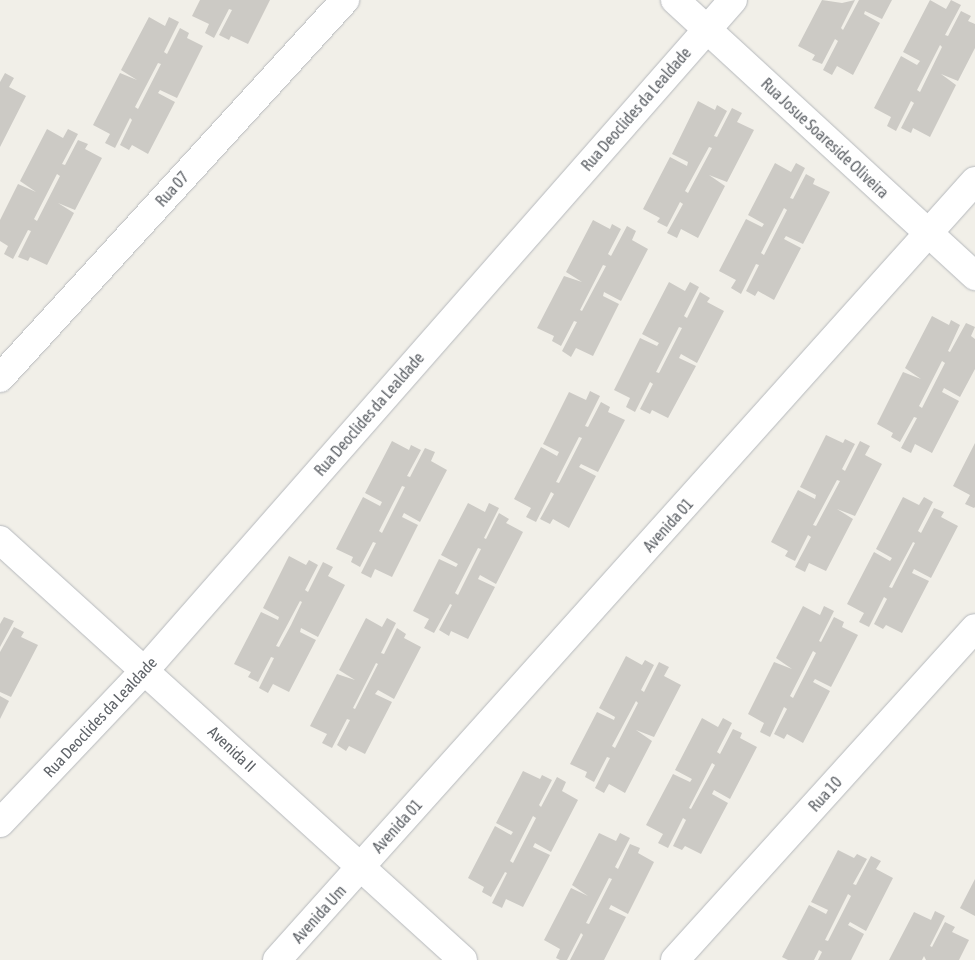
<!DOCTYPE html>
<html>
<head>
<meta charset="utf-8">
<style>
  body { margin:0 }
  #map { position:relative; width:975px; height:960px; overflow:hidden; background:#f1efe8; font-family:"Asap Condensed",sans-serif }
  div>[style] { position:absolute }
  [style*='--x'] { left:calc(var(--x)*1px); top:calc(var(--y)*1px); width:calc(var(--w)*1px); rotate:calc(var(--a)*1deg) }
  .building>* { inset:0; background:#cccac5 }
  .roads { filter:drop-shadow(0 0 1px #b5b8bc) drop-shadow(0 0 1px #b5b8bc) }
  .street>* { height:28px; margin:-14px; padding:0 14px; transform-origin:14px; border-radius:14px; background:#fff }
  span { translate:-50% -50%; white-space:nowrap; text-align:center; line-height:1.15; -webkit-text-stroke:4px #fff; paint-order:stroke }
  .street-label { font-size:16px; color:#5f6368 }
</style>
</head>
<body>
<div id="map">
  <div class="building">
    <i style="clip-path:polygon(200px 0,270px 0,248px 44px,231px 36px,229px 40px,219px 35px,232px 10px,229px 9px,214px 38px,205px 33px,209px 24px,192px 16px)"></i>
    <i style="clip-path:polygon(822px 0,842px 3px,855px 0,841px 28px,843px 30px,859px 0,892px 0,882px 19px,865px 11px,864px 14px,880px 23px,853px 75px,837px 66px,832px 75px,823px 70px,838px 41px,835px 39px,822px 64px,812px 60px,815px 55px,798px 46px)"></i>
    <i style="clip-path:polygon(evenodd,930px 0,946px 9px,951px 0,961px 5px,945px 35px,948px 36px,961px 11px,971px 16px,968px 21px,975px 24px,975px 48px,958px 81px,941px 74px,956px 85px,930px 137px,913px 128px,911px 133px,901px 128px,914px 103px,911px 101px,896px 131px,887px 126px,891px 117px,874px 108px,901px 56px,917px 65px,920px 61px,903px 52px,930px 0,940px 45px,942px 47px,920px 92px,917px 90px,940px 45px)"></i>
    <i style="clip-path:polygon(evenodd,149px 17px,165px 26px,169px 17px,179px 22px,164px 52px,167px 54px,180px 28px,189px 33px,187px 38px,203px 46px,177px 98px,160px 90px,158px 93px,175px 102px,148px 154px,132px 145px,129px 150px,120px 145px,132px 120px,130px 118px,115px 148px,105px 143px,110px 134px,93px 125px,120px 73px,137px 80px,121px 70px,149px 17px,158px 63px,161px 64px,138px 109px,135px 107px,158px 63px)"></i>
    <i style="clip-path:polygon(5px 73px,14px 78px,9px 87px,26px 96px,0 147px,0 82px)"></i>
    <i style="clip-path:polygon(evenodd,698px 101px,715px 110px,717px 105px,727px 111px,714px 136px,717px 137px,732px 108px,742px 113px,737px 122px,754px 130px,727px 182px,709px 175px,725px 186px,698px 238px,681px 229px,677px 238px,667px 233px,683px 204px,680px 202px,667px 227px,657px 222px,660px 218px,643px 209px,670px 157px,687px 166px,688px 162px,672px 154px,698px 101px,709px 147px,712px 148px,688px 193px,685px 191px,709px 147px)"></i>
    <i style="clip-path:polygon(evenodd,47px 129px,63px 138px,68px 129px,78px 134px,62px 164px,65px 165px,78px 140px,88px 144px,85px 149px,102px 158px,75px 210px,58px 203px,74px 213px,47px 265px,30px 257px,28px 261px,18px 257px,31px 231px,28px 230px,13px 259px,4px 254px,8px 246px,0 241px,0 220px,18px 184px,36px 192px,20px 181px,47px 129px,57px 174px,60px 176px,37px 221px,34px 219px,57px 174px)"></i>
    <i style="clip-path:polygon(evenodd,775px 163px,791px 172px,796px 163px,805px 168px,790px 198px,793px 199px,806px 174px,815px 179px,813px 184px,830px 192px,803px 244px,786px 236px,784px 239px,801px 248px,774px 300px,758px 291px,755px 296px,746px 291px,759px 265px,756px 264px,741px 294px,731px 288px,736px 280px,719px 271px,746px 219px,762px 227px,764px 224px,748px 215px,775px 163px,784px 208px,787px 210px,764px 255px,761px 253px,784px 208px)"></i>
    <i style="clip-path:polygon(evenodd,593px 220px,610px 229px,612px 224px,621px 229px,608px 254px,611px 256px,627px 226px,636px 231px,632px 240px,648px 249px,621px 301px,604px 292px,603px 296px,619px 304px,593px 356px,576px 348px,571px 357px,562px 351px,577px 322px,574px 321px,561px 346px,552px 341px,554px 336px,537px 328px,564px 276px,582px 282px,566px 272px,593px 220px,603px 265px,606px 266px,582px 311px,580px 310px,603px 265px)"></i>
    <i style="clip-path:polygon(evenodd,669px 282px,685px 291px,690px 282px,699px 287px,684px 316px,687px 318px,700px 292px,710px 298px,707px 302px,724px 311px,697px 363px,681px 354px,679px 358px,696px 366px,668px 418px,652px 410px,650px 414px,640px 409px,653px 384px,650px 382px,635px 412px,626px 407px,630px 398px,614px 390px,640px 338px,657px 346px,659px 343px,642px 334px,669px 282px,679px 327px,682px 328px,659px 373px,656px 372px,679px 327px)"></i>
    <i style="clip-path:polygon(evenodd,932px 316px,949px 325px,951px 320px,960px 325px,948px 351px,950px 352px,966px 323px,975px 327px,971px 336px,975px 339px,975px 369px,960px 397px,944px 388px,942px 392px,959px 401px,932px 453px,915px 444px,911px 453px,901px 448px,917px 418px,914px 417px,900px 442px,891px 437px,893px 433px,877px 424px,903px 372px,921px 379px,905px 368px,932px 316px,942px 361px,945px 363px,922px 408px,919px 406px,942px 361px)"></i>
    <i style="clip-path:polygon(evenodd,590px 391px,600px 396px,585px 426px,588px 427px,601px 402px,610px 407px,608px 412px,625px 420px,598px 472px,581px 464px,579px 467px,596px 476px,569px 528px,553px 519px,550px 524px,540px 519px,554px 494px,551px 492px,536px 522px,526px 517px,531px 508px,514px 499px,541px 447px,557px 456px,559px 452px,543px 444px,569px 392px,586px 400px,590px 391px,579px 437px,582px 438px,559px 483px,556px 482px,579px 437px)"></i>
    <i style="clip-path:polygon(evenodd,826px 435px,843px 443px,845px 439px,855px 444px,842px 469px,845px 471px,860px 441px,870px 446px,865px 455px,882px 464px,855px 516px,837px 509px,853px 519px,826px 571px,809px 563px,805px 572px,795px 567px,811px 537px,808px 535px,795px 561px,785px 556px,788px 551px,771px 542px,798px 490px,815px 499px,816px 495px,800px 487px,826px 435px,837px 480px,840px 481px,816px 526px,813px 525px,837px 480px)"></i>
    <i style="clip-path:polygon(evenodd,392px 441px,409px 450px,411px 445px,421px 450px,407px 476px,410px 477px,425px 448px,435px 452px,431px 461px,447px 470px,420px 522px,404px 513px,402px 517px,418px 525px,392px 577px,375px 569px,371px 578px,361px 573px,376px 543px,373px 542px,360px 567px,351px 562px,353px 557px,336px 549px,363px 497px,380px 506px,382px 502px,365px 493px,392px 441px,402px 486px,405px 487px,382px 533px,379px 531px,402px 486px)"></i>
    <i style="clip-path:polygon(975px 443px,975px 507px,974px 508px,965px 504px,970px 495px,953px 486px)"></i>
    <i style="clip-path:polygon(evenodd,903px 497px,919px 505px,924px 497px,933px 502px,918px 531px,921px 533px,934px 508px,944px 512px,941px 517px,958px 526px,931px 578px,914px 569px,912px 573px,929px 581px,902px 633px,886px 625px,883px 629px,874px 624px,887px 599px,884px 597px,869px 627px,859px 622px,864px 613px,847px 604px,874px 552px,890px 561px,892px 558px,876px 549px,903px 497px,913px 542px,915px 543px,892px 588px,889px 587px,913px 542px)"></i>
    <i style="clip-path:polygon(evenodd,468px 503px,485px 512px,489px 503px,499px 508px,484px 538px,486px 539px,499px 513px,509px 519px,506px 523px,523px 532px,496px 584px,480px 575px,478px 579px,495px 587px,468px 639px,451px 631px,449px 636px,439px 630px,452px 605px,450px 604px,434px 633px,424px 628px,429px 619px,413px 611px,439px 559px,456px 567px,458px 564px,441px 555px,468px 503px,478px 548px,481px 549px,458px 595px,455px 593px,478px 548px)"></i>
    <i style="clip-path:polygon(evenodd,289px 556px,306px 565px,309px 560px,318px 565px,305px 590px,308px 592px,323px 562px,333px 567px,328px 576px,345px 585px,318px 637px,301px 628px,300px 632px,316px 640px,289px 692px,273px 684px,268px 693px,259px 688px,274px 658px,271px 657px,258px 682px,248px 677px,251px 672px,234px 664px,261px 612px,278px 620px,279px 617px,263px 608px,289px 556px,300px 601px,302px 602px,291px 625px,279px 647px,276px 646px,300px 601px)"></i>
    <i style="clip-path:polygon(evenodd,803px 606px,820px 615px,824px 606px,834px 611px,819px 641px,821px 642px,834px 617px,844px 622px,842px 627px,858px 635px,831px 687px,815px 679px,813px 682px,830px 691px,803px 743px,787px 734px,784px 739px,774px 734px,787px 709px,784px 707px,770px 737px,760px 732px,764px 723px,748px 714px,774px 662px,792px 669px,776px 658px,803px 606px,813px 651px,816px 653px,793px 698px,790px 696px,813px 651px)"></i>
    <i style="clip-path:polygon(4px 617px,14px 621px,0 647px,0 624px)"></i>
    <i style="clip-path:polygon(evenodd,366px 618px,382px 627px,387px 618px,396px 623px,381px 653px,384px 654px,397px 628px,406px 634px,404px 638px,421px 647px,394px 699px,378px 690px,375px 694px,392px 702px,365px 754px,349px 746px,346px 751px,337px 745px,350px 720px,347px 719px,332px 748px,322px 743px,327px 734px,310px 726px,337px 674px,355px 680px,339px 670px,366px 618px,376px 663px,378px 664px,355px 709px,353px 708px,376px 663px)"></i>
    <i style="clip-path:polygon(14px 627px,24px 632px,21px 637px,38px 645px,11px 697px,0 692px,0 652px)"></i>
    <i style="clip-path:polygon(evenodd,626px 656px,642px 665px,645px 660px,654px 665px,641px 690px,644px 692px,659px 662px,669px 667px,664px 676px,681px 685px,654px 737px,636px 730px,652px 741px,625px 793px,609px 784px,604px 793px,595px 788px,610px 758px,607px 757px,594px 782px,585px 777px,587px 772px,570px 764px,597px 712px,614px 720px,615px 717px,599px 708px,626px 656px,636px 701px,638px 703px,615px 748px,612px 746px,636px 701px)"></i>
    <i style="clip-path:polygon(0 696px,9px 701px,0 719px)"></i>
    <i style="clip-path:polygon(evenodd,702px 718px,718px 727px,723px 718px,732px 723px,717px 752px,720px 754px,733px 729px,742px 733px,740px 738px,757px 747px,730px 799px,714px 790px,712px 794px,728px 803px,701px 854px,685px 846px,682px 850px,673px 846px,686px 820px,683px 818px,668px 848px,658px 843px,663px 834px,646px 825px,673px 774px,690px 782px,692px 779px,675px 770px,702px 718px,712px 763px,715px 765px,691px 809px,689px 808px,712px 763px)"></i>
    <i style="clip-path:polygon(evenodd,523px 771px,540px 779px,542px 775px,552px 780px,539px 805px,541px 807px,557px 777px,566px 782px,562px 791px,578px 800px,551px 852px,535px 843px,533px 847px,550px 855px,523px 907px,506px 899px,502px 908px,492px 903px,507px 873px,505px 872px,491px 897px,482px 892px,484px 887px,468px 878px,495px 826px,511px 835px,513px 832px,496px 823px,523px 771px,533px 816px,536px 818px,513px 863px,510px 861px,533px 816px)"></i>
    <i style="clip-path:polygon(evenodd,599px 833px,616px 841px,620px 833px,630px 838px,615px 867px,618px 869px,630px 844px,640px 848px,638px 853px,654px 862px,628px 914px,611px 905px,609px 909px,626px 917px,604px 960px,570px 960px,583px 935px,581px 933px,567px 960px,560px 960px,556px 958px,560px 949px,544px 940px,571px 888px,588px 896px,572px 885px,599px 833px,609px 878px,612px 879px,589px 924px,586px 923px,609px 878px)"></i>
    <i style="clip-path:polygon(evenodd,838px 850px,854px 858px,857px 854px,867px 859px,853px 884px,856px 885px,871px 856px,881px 861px,876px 869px,893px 878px,866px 931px,850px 922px,848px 925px,864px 934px,851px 960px,818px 960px,822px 952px,819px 950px,814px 960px,788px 960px,782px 957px,809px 905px,826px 914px,828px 910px,811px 902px,838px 850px,848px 894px,851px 896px,828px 941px,825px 940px,848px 894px)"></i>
    <i style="clip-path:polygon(975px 879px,975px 916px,960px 908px)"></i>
    <i style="clip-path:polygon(935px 911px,945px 916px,930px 946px,932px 947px,945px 922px,955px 927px,952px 932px,969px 940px,959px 960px,926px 960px,924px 956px,922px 960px,889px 960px,914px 912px,931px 920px)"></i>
  </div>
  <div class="roads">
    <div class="street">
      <i style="--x:675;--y:0;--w:408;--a:42.6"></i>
      <i style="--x:0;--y:378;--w:512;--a:-47.61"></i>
      <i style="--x:0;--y:540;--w:625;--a:42.21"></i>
      <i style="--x:0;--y:823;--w:212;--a:-46.5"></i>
      <i style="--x:146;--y:669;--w:890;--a:-48.74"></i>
      <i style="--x:277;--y:960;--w:1046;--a:-48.14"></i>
      <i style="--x:675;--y:960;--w:447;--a:-47.9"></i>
    </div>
  </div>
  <div class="street-label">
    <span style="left:636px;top:109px;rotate:-49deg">Rua Deoclides da Lealdade</span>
    <span style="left:825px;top:138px;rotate:43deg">Rua Josue Soareside Oliveira</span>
    <span style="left:172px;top:189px;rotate:-48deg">Rua 07</span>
    <span style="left:369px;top:414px;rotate:-49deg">Rua Deoclides da Lealdade</span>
    <span style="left:668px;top:525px;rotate:-48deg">Avenida 01</span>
    <span style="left:100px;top:717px;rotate:-47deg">Rua Deoclides da Lealdade</span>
    <span style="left:232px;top:749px;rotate:43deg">Avenida II</span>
    <span style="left:825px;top:794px;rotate:-48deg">Rua 10</span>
    <span style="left:397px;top:826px;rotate:-48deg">Avenida 01</span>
    <span style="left:319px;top:914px;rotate:-48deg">Avenida Um</span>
  </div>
</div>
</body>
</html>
